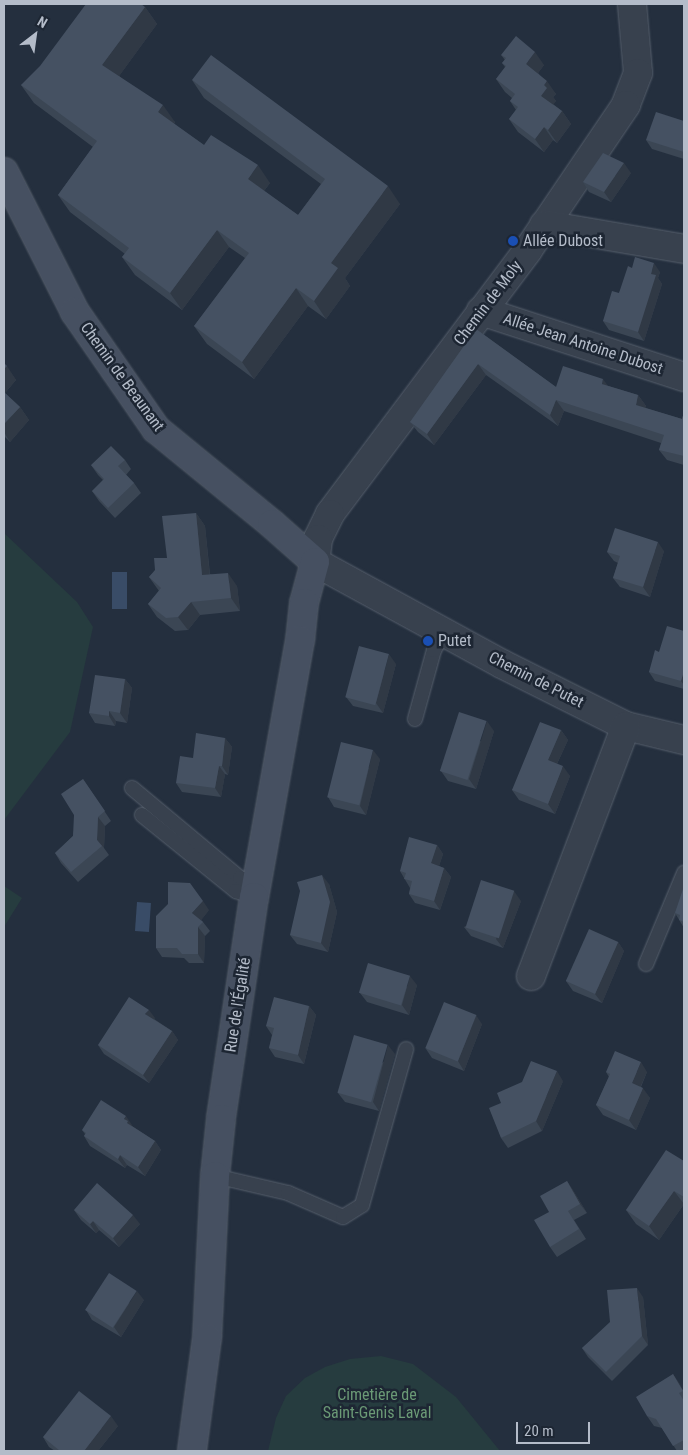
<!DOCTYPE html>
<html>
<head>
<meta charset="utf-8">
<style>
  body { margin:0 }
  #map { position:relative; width:688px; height:1455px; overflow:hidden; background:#242f3e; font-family:"Roboto Condensed",sans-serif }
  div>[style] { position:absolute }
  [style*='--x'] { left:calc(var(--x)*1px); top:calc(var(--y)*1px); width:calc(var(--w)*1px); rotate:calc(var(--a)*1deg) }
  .green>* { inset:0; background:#263c3f }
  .water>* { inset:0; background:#394c67; transform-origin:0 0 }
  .roads { filter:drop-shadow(0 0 1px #565f6c) drop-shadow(0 0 1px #565f6c) }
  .lane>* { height:14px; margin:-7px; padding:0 7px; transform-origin:7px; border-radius:7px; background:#38414e }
  .street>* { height:28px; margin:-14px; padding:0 14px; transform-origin:14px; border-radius:14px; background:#38414e }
  .secondary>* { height:28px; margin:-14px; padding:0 14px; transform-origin:14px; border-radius:14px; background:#465061 }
  .wall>* { inset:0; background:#3b4654 }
  .shaded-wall>* { inset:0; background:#303945 }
  .building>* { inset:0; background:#455162; transform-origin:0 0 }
  .dots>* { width:14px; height:14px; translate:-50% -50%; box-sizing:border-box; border:2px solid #1d2633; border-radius:50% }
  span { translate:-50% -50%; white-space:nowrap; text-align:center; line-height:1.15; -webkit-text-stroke:5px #1d2633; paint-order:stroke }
  .poi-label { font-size:16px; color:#b4bcc9 }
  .left { translate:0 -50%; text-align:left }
  .street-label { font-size:16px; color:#b4bcc9 }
  .park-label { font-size:16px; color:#6b9a76 }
  .frame { position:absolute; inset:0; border:5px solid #b4bcc9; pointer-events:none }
  .north { position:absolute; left:10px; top:10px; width:50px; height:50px; -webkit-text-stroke:4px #1d2633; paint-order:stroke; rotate:30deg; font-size:14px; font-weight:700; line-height:20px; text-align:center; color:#b4bcc9 }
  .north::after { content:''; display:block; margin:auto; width:18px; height:22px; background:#b4bcc9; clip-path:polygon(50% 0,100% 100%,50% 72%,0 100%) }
  .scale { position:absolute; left:516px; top:1422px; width:74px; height:22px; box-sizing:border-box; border:2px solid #b4bcc9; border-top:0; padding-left:6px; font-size:15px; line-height:18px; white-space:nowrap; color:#b4bcc9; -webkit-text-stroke:4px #1d2633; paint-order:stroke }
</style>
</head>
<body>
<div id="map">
  <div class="green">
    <i style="clip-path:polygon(4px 533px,77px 602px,93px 627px,70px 732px,4px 820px)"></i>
    <i style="clip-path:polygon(4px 886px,22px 898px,4px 927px)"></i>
    <i style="clip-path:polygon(381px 1356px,413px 1364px,456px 1397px,500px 1451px,268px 1451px,276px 1418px,286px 1396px,305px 1378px,325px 1367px,350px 1359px)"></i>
  </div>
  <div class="water">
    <i style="left:127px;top:572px;width:37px;height:15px;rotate:90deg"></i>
    <i style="left:137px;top:902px;width:14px;height:29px;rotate:4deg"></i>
  </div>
  <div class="roads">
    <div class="lane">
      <i style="--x:415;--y:719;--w:72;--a:-74.6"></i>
      <i style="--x:434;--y:650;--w:22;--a:-60"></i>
      <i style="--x:132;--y:788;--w:141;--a:39.8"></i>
      <i style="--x:240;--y:878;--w:18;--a:19"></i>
      <i style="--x:142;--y:815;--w:121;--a:39"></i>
      <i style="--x:236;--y:891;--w:19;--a:18"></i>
      <i style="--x:646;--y:964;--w:99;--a:-67.3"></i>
      <i style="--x:215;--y:1176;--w:75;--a:13.1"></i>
      <i style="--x:288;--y:1193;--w:60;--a:23.6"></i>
      <i style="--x:343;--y:1217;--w:22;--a:-32"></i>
      <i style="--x:362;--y:1205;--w:162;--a:-74.2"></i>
    </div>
    <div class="street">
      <i style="--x:632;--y:4;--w:69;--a:85"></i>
      <i style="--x:638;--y:73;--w:34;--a:111"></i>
      <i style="--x:626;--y:105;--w:175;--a:124.1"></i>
      <i style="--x:528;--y:250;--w:330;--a:126.9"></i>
      <i style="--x:330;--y:514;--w:28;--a:116"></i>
      <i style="--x:318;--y:539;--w:23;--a:97"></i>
      <i style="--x:315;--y:562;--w:213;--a:28.6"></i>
      <i style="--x:502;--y:664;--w:139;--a:26.6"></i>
      <i style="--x:626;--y:726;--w:60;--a:13.6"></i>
      <i style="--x:544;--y:225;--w:142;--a:9.7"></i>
      <i style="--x:481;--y:311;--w:213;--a:18"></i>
      <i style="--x:531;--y:976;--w:267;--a:-69.2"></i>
    </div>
    <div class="secondary">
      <i style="--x:4;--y:172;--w:157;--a:63.1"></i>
      <i style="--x:75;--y:312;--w:142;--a:55.3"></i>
      <i style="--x:156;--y:429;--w:150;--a:39.3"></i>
      <i style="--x:272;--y:524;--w:57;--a:41.5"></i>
      <i style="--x:315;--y:562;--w:42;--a:105"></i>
      <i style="--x:304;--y:603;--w:37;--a:96"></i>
      <i style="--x:300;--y:640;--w:261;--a:100.1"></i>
      <i style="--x:254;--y:897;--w:224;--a:98.5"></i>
      <i style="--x:221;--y:1119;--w:57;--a:96"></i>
      <i style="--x:215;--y:1176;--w:162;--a:92.8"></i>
      <i style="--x:207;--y:1338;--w:114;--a:97.6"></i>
    </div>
  </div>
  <div class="wall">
    <i style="clip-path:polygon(145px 7px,157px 24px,119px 76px,175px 122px,174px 124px,204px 145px,270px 183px,264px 191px,298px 215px,321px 184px,204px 98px,192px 80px,400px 204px,345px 278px,350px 286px,326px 319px,308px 306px,254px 379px,207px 344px,194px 326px,245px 258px,229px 247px,182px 310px,135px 275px,122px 257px,125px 254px,70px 212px,58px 195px,93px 147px,34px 103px,21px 85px)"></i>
    <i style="clip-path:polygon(501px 55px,544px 65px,538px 73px,556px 94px,553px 97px,556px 101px,553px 104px,562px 111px,571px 124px,557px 143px,553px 140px,544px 152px,518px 132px,509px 119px,516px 110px,510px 101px,512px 98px,505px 92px,496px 79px,505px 67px,502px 63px,505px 60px)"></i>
    <i style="clip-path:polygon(684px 121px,684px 159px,652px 149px,646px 140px)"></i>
    <i style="clip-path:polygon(631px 173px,611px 202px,589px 192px,583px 182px)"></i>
    <i style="clip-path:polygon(632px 268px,660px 272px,658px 278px,662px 284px,644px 341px,609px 330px,603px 321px,619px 293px)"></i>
    <i style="clip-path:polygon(476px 329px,556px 387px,608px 386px,638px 395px,646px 406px,645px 408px,682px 419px,684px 412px,684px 465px,667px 460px,659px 450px,661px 443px,564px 411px,558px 426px,486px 375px,434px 445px,418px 432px,410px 422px)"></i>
    <i style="clip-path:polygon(4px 363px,16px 380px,5px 393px,20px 407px,29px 420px,10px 442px,4px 436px)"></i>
    <i style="clip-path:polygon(125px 460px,131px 469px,126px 475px,134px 483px,141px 493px,115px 518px,99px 501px,92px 491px,103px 480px,98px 475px,91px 465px)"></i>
    <i style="clip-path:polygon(196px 513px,205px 526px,210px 574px,237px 586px,240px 611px,200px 615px,188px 630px,175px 631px,157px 617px,148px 604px,159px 591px,149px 577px,167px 558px)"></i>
    <i style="clip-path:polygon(664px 551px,650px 597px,620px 587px,613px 578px,618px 563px,614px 561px,607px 552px)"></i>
    <i style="clip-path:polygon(684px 631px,684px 689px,655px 681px,649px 672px,659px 652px)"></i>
    <i style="clip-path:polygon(396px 664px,383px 713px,353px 706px,346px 697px)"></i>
    <i style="clip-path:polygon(125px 679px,132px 688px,127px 723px,116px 721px,115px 726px,95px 723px,89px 713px)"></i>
    <i style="clip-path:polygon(561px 730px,568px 740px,557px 764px,570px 776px,555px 814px,519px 800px,512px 790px)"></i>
    <i style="clip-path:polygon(494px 731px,476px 789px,448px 781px,441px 771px)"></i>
    <i style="clip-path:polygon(225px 738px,232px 747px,228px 775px,225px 774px,221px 797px,182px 792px,176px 783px,193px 758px)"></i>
    <i style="clip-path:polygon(380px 759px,366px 815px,334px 807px,328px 797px)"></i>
    <i style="clip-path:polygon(83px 779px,111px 821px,105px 826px,104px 848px,109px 855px,78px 882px,61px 863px,55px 853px,73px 836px)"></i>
    <i style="clip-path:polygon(437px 845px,443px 854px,439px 866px,444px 868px,451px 877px,440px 910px,415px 903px,409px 894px,410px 888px,400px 871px)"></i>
    <i style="clip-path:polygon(329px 884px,337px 912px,328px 952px,297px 944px,290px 935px)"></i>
    <i style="clip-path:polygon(684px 886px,684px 928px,675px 913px)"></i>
    <i style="clip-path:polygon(521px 901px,503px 948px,471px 936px,464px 927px)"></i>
    <i style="clip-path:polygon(209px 910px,201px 920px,203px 922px,210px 931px,205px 936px,204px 963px,189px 963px,184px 958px,162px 957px,156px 948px)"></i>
    <i style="clip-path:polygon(618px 942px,624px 951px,602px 1003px,573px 991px,566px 981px)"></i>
    <i style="clip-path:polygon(417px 985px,409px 1015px,367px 1002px,360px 993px)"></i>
    <i style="clip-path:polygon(309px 1006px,316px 1015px,304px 1064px,275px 1057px,269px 1048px,272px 1035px,266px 1026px)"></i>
    <i style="clip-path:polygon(155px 1018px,154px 1019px,172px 1031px,178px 1040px,149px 1083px,104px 1054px,98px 1045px)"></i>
    <i style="clip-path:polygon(482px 1024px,464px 1071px,432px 1058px,426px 1049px)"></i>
    <i style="clip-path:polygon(395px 1054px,379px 1111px,345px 1102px,338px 1093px)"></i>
    <i style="clip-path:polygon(606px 1072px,647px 1072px,641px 1087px,650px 1098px,636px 1130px,603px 1115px,596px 1105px,609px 1077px)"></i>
    <i style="clip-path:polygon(563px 1081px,542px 1131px,508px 1148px,501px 1138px)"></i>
    <i style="clip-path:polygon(132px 1125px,132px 1126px,155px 1141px,161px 1150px,145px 1176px,127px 1165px,125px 1168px,90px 1146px,84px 1136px,85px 1134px,82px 1130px)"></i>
    <i style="clip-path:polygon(684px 1161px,684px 1205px,684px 1204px,659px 1240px,636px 1224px,626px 1210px)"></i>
    <i style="clip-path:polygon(567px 1181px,587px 1213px,574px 1220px,586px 1239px,557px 1257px,550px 1247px,549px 1212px)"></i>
    <i style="clip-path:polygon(74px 1210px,140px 1224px,119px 1247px,99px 1230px,96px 1233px,81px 1220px)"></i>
    <i style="clip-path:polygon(643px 1297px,648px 1345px,612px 1381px,588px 1357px,582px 1348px)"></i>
    <i style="clip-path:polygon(144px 1300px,121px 1337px,92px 1320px,86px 1310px)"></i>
    <i style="clip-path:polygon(673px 1374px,684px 1392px,684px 1451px,677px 1451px,662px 1428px,654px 1426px,647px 1416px)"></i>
    <i style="clip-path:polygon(118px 1426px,98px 1451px,55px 1451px,49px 1447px,43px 1437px)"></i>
  </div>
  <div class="shaded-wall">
    <i style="clip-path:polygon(145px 7px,157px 24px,114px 83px,102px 65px)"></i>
    <i style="clip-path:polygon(535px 52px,544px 65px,535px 77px,526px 64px)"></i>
    <i style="clip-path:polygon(547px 81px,556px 94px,553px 97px,556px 101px,550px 109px,541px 96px,544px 85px)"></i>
    <i style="clip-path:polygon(163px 105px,175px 122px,170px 129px,158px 112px)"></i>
    <i style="clip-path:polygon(562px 111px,571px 124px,557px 143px,548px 130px)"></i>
    <i style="clip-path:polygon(544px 127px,553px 140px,544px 152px,535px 139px)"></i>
    <i style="clip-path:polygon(624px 163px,631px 173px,611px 202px,604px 192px)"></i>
    <i style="clip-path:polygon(258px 165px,270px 183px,260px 196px,248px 179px)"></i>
    <i style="clip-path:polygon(388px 186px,400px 204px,345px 278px,350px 286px,326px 319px,314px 301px,331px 263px)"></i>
    <i style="clip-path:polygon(217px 230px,229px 247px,182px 310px,170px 293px)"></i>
    <i style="clip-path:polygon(654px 263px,660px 272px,658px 278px,662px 284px,644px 341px,638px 332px,651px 274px)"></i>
    <i style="clip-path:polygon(296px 288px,308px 306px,254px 379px,242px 362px)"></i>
    <i style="clip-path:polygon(478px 364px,486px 375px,434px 445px,427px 434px)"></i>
    <i style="clip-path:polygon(7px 366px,16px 380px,4px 394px,4px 369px)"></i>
    <i style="clip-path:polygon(603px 379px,611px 390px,602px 384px)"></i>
    <i style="clip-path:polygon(638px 395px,646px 406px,643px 416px,636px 405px)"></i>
    <i style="clip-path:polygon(556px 400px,564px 411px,558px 426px,550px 415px)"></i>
    <i style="clip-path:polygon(20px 407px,29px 420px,10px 442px,4px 432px,4px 424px)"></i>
    <i style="clip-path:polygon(196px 513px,205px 526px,211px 588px,202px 575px)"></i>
    <i style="clip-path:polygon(658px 542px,664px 551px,650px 597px,643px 587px)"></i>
    <i style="clip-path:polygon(228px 573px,237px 586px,240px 611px,231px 598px)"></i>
    <i style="clip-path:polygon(191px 602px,200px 615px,188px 630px,178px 617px)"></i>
    <i style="clip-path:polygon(389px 654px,396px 664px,383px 713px,376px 703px)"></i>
    <i style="clip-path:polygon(684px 671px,684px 685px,681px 681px)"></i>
    <i style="clip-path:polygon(125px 679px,132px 688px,127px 723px,120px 713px)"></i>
    <i style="clip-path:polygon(109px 711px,116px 721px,115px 726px,109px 716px)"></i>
    <i style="clip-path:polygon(487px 721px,494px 731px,476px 789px,469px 779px)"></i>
    <i style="clip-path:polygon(561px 730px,568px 740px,554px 770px,548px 760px)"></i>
    <i style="clip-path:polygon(225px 738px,232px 747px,228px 775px,222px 766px)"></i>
    <i style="clip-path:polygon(373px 750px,380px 759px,366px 815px,360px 806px)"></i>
    <i style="clip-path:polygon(219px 766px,225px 774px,221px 797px,215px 788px)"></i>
    <i style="clip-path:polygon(563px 766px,570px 776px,555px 814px,548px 804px)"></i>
    <i style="clip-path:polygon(98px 817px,105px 826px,104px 848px,97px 840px)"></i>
    <i style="clip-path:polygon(437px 845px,443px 854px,437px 872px,431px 863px)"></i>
    <i style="clip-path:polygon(444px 868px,451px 877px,440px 910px,434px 901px)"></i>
    <i style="clip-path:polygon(322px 875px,329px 884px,337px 912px,328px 952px,321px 943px)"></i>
    <i style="clip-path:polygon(514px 891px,521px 901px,503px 948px,496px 939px)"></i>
    <i style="clip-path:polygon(203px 901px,209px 910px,199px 923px,192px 913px)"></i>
    <i style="clip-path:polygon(198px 927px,205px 936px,204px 963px,198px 954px)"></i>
    <i style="clip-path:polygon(618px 942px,624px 951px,602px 1003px,595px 994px)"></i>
    <i style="clip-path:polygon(410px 976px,417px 985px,409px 1015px,402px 1005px)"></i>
    <i style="clip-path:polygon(309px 1006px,316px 1015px,304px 1064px,298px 1055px)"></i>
    <i style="clip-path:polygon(149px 1010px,155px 1018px,151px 1023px,145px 1014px)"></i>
    <i style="clip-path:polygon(476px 1015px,482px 1024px,464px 1071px,458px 1061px)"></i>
    <i style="clip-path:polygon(172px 1031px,178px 1040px,149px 1083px,143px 1075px)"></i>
    <i style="clip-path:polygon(388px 1045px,395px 1054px,379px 1111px,373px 1102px)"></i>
    <i style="clip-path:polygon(641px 1062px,647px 1072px,638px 1092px,632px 1083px)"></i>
    <i style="clip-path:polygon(557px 1071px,563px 1081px,542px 1131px,536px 1121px)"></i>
    <i style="clip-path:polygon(643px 1088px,650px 1098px,636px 1130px,629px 1120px)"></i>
    <i style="clip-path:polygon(126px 1116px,132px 1125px,132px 1126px,134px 1133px,124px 1119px)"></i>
    <i style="clip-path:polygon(155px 1141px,161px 1150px,145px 1176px,138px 1167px)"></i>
    <i style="clip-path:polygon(120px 1155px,127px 1165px,125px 1168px,118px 1159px)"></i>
    <i style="clip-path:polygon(567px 1181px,573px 1190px,587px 1213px,580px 1204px)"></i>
    <i style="clip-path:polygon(674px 1191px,684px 1204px,659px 1240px,649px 1226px)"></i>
    <i style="clip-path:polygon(133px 1215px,140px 1224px,119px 1247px,113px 1238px)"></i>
    <i style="clip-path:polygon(93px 1221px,99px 1230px,96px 1233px,90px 1224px)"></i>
    <i style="clip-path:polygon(637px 1288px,643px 1297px,648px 1345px,642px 1336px)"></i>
    <i style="clip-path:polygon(137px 1291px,144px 1300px,121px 1337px,114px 1327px)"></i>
    <i style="clip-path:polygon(673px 1374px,680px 1384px,684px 1393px,683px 1391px)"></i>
    <i style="clip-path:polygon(111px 1416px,118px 1426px,98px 1451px,84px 1451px)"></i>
  </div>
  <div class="building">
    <i style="clip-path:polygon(86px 4px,141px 4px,145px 7px,102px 65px,163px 105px,158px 112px,204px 145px,211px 135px,258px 165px,248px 179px,298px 215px,325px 179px,192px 80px,211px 55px,388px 186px,331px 263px,338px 268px,314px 301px,296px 288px,242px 362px,194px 326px,249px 253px,217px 230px,170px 293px,122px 257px,129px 248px,58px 195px,97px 141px,21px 85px,40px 66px)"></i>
    <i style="clip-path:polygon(516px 36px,535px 52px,526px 64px,547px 81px,544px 85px,547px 88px,541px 96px,562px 111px,548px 130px,544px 127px,535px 139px,509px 119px,518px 107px,510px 101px,515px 94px,496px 79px,506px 66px,502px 63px,506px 58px,501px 55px)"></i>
    <i style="clip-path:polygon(656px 112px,684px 121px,684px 152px,646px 140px)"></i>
    <i style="clip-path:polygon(603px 153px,624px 163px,604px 192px,583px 182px)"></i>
    <i style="clip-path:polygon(635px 257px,654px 263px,651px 274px,656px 275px,638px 332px,603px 321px,612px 291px,619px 293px,628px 266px,632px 268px)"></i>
    <i style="clip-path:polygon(476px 329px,556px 387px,563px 366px,603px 379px,602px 384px,638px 395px,636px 405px,682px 419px,684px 412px,684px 456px,659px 450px,664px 435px,556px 400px,550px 415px,478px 364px,427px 434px,410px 422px)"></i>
    <i style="clip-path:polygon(4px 363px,7px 366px,4px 369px)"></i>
    <i style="clip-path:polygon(4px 392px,20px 407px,4px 424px)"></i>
    <i style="clip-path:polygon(111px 446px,125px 460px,118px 466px,134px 483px,108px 508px,92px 491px,104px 479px,91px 465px)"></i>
    <i style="clip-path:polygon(196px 513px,202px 575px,228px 573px,231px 598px,191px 602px,178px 617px,166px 618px,148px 604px,161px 588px,149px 577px,155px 570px,154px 558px,167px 558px,162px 516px)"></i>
    <i style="clip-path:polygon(615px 528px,658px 542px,643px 587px,613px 578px,620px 556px,607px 552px)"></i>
    <i style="clip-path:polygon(667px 626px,684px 631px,684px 671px,681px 681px,649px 672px,655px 650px,659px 652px)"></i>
    <i style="left:359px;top:646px;width:31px;height:53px;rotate:15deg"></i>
    <i style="clip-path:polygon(95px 675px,125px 679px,120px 713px,109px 711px,109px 716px,89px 713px)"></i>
    <i style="left:459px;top:712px;width:29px;height:62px;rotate:18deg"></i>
    <i style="clip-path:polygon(540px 722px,561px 730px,548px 760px,563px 766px,548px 804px,512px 790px)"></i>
    <i style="clip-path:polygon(196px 733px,225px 738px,222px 766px,219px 766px,215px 788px,176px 783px,180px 756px,193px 758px)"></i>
    <i style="left:341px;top:742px;width:33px;height:57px;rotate:14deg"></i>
    <i style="clip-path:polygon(83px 779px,105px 811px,98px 817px,97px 840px,102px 846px,71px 872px,55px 853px,73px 836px,74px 815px,61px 794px)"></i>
    <i style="clip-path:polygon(409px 837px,437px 845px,431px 863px,444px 868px,434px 901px,409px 894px,412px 881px,404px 879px,406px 873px,400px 871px)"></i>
    <i style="clip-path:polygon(322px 875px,330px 902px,321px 943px,290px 935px,300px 891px,297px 882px)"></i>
    <i style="left:481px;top:880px;width:35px;height:50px;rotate:18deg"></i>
    <i style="clip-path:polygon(168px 882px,190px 883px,203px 901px,192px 913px,203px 922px,198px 927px,198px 954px,182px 954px,177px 948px,156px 948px,156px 916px,168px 904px)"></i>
    <i style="clip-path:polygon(684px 886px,684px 922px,679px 920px,680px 915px,675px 913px)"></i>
    <i style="left:589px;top:929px;width:32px;height:57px;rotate:24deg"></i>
    <i style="left:368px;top:963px;width:44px;height:31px;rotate:17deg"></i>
    <i style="clip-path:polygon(129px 997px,149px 1010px,145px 1014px,172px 1031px,143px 1075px,98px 1045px)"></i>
    <i style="clip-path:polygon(274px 997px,309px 1006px,298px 1055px,269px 1048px,274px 1028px,266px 1026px)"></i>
    <i style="left:444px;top:1002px;width:35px;height:50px;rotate:22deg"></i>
    <i style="left:354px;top:1035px;width:35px;height:60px;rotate:16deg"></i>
    <i style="clip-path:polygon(615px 1051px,641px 1062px,632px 1083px,643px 1088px,629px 1120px,596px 1105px,610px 1074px,606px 1072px)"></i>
    <i style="clip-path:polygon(531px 1061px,557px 1071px,536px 1121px,501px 1138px,489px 1108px,501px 1103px,497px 1093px,522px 1082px)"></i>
    <i style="clip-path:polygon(101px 1100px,126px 1116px,124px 1119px,128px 1121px,127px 1123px,155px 1141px,138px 1167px,120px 1155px,118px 1159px,84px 1136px,86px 1133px,82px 1130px)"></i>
    <i style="clip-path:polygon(666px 1150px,684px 1161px,684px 1197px,674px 1191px,649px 1226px,626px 1210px)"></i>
    <i style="clip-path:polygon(567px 1181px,580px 1204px,568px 1211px,579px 1229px,550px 1247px,534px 1220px,549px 1212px,540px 1196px)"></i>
    <i style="clip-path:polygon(97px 1183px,133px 1215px,113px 1238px,93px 1221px,90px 1224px,74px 1210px)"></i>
    <i style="left:109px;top:1273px;width:33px;height:44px;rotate:33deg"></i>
    <i style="clip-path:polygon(637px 1288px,642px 1336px,606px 1372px,582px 1348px,610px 1322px,607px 1290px)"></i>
    <i style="clip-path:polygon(673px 1374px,683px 1391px,679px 1393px,684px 1401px,684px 1440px,673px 1446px,656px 1419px,647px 1416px,636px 1397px)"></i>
    <i style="clip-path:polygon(79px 1391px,111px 1416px,84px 1451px,60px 1451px,43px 1437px)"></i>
  </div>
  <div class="dots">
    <i style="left:513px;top:241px;background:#1a4fb4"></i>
    <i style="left:428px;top:641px;background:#1a4fb4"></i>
  </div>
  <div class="poi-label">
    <span class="left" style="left:523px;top:241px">Allée Dubost</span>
    <span class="left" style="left:438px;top:641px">Putet</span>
  </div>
  <div class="street-label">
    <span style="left:488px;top:303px;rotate:-53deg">Chemin de Moly</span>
    <span style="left:583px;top:344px;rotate:18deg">Allée Jean Antoine Dubost</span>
    <span style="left:122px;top:377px;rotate:54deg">Chemin de Beaunant</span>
    <span style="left:536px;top:680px;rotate:27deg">Chemin de Putet</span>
    <span style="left:238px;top:1005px;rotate:-81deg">Rue de l'Égalité</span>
  </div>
  <div class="park-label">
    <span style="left:377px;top:1404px">Cimetière de<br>Saint-Genis Laval</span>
  </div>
  <div class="frame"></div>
  <div class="north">N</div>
  <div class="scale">20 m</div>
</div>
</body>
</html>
